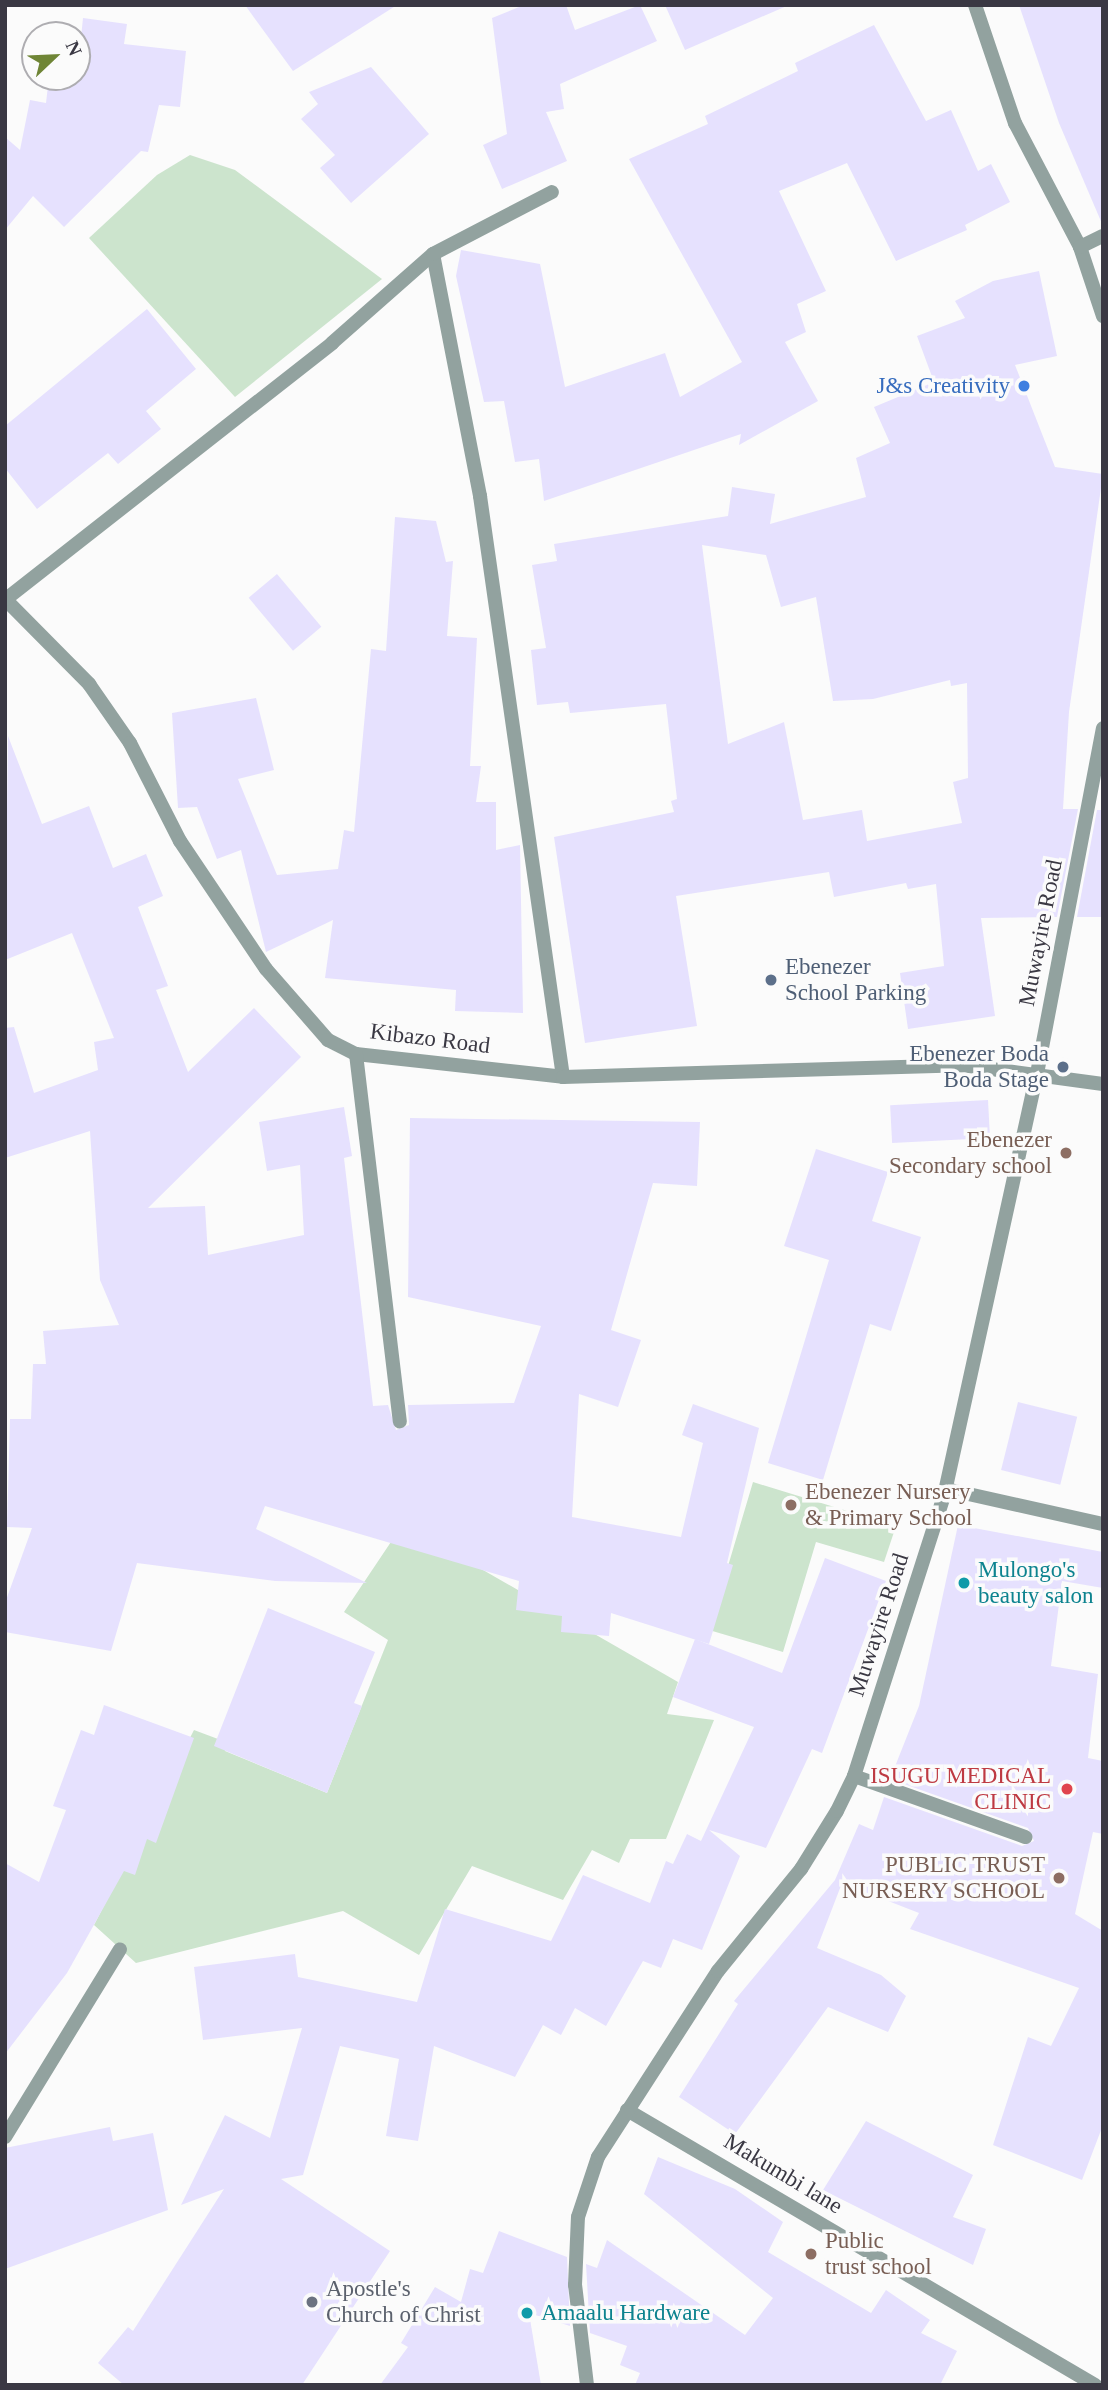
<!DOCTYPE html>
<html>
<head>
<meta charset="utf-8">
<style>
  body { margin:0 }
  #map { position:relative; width:1108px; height:2390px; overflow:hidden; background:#fbfbfb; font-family:Georgia,serif }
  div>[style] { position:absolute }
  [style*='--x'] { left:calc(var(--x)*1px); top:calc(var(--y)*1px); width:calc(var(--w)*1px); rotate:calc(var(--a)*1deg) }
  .green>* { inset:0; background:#cce4cd }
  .building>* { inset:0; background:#e6e1fe; transform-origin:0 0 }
  .street>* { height:14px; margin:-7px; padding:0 7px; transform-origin:7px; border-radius:7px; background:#92a29f }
  .dots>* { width:19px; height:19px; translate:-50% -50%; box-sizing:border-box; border:4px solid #fbfbfb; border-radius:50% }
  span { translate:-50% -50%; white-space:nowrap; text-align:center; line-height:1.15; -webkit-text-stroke:7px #fbfbfb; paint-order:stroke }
  .shop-label { font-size:23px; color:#366cbe }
  .right { translate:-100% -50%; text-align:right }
  .street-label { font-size:23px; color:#3a3843 }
  .service-label { font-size:23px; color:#4e5e75 }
  .left { translate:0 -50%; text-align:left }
  .education-label { font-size:23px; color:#785e54 }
  .culture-label { font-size:23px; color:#0d838f }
  .health-label { font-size:23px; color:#be3a42 }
  .worship-label { font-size:23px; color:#5b616d }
  .frame { position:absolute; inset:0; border:7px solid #3a3843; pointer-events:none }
  .north { position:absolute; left:21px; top:21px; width:70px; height:70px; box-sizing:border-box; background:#fbfbfb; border:2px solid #aeadb1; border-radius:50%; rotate:67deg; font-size:19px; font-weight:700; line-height:28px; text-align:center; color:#3a3843 }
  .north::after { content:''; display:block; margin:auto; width:24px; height:32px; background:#6f8536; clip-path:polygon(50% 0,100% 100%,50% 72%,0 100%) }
</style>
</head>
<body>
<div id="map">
  <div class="green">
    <i style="clip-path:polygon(190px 155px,235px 170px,382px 279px,235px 397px,89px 238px,157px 175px)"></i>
    <i style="clip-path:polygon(753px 1482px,896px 1526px,884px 1562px,816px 1542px,783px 1652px,709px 1630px)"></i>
    <i style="clip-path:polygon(403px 1524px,678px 1682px,667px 1714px,714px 1720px,666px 1839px,630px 1839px,619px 1863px,592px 1850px,563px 1900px,472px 1866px,419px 1955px,343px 1911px,136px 1963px,94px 1925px,194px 1730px,226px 1742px,225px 1751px,327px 1793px,388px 1640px,344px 1612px)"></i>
  </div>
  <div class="building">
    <i style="clip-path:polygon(245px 5px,397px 5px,293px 71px)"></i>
    <i style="clip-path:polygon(524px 5px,566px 5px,575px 30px,640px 5px,657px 41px,560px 84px,564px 109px,546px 112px,567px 161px,502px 189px,483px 145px,507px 134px,492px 18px)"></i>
    <i style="clip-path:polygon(665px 5px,789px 5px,685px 50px)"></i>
    <i style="clip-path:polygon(1019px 5px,1103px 5px,1103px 226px,1059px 123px)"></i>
    <i style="clip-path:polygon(83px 18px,127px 24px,124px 44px,186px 51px,180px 107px,159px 105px,148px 152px,141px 151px,64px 227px,33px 196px,5px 230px,5px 137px,20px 150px,30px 100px,46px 103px,49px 77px,77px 77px)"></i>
    <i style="clip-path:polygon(874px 25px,926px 121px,951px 110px,978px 171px,991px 164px,1010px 202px,965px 225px,967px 230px,896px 261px,847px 163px,779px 191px,826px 291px,797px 304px,806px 332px,785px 342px,818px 401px,739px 445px,741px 434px,544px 501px,539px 459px,515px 462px,504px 401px,484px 402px,456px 276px,461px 250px,540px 264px,565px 387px,665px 353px,680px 397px,742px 362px,629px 159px,708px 124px,705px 116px,798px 71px,795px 63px)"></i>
    <i style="clip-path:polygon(371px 67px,429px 134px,351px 203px,320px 168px,335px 155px,301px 119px,318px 104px,309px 92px)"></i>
    <i style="clip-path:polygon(evenodd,1039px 271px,1057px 356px,1015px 365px,1055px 467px,1103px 474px,1069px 712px,1063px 809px,1078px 809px,1057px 917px,981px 918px,995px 1016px,908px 1029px,900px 973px,944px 966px,936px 884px,908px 889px,906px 883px,834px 897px,829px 872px,676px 896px,697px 1026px,585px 1043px,554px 837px,674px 812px,671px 801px,677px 799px,666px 704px,570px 713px,568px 702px,537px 705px,531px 650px,546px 648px,532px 565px,557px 561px,554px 544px,728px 516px,732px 487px,775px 494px,770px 524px,866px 497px,856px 458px,890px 443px,874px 407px,934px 382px,917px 336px,965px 318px,955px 301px,993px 281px,1039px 271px,702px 545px,766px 555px,781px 607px,816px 597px,833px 701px,873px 699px,950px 680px,951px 686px,967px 683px,968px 778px,953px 782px,962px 823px,867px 841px,862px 810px,803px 820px,784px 722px,728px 744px,702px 545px)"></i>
    <i style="clip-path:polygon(147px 309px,196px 369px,146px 411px,161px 429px,118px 464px,108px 453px,37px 509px,5px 468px,5px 426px)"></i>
    <i style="clip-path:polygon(395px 517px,436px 521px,446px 562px,453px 561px,447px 636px,477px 638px,470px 766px,481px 766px,476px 802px,496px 802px,496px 850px,520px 845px,523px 1013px,455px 1011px,456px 990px,325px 978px,333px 920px,266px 952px,241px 850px,217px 859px,197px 807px,178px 808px,172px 713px,256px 698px,274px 770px,238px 779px,277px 875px,338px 869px,344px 830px,354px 832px,371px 649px,386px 651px)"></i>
    <i style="left:277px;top:574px;width:69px;height:37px;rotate:50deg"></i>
    <i style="clip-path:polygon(8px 736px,42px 824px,89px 806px,113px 868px,146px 854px,163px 896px,138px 907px,168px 986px,156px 990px,188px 1072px,254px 1008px,301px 1057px,148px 1208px,205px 1206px,208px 1255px,304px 1235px,300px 1165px,267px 1171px,259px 1122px,344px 1107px,352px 1156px,344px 1158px,373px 1406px,388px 1405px,396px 1430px,409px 1425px,408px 1405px,514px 1403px,541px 1326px,408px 1297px,410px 1118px,700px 1122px,697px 1186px,653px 1183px,611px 1330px,641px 1340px,618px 1407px,579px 1394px,572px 1517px,681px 1537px,703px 1443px,682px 1435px,693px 1404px,759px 1428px,727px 1563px,733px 1565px,709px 1644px,611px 1613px,609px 1636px,561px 1632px,562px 1616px,516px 1610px,519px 1581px,265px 1506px,256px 1529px,367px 1583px,275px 1581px,137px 1563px,111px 1651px,5px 1632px,5px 1603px,32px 1528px,7px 1527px,10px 1419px,31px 1419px,33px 1364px,46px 1364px,43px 1331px,119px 1325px,100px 1280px,90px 1131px,5px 1158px,5px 1028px,14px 1027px,34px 1093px,98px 1070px,94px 1042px,114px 1038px,72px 933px,5px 960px)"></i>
    <i style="clip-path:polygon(1097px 810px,1103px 810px,1103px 917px,1077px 917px)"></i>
    <i style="left:988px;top:1100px;width:38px;height:98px;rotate:87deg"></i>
    <i style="clip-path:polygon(816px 1149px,888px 1172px,872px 1221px,921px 1237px,891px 1331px,870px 1324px,823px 1480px,768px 1463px,829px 1260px,784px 1246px)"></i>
    <i style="left:1018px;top:1402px;width:61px;height:70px;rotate:14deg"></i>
    <i style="clip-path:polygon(958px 1525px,1103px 1552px,1103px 1588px,1062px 1581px,1051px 1666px,1098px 1674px,1088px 1758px,1103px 1761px,1103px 1834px,1093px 1832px,1075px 1914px,1103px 1931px,1103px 2125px,1082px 2180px,993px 2145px,1028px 2037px,1051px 2046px,1079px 1988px,910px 1929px,919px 1913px,842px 1883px,817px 1948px,881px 1975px,906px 1996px,888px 2032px,828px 2007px,735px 2134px,679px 2097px,738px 2004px,734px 2001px,835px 1880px,859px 1824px,873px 1830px,884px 1797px,1022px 1846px,1034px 1841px,1028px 1828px,890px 1779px,919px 1706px)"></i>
    <i style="clip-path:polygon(825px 1558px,886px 1581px,822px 1753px,812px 1749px,766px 1848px,709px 1830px,740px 1856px,702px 1950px,673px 1939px,661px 1968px,643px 1961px,606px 2026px,575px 2008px,561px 2035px,543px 2025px,515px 2077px,434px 2046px,418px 2141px,386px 2136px,399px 2059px,340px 2046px,303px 2175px,281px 2179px,390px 2251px,302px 2385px,124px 2385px,98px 2363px,128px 2327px,133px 2331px,224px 2189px,181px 2205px,225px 2115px,270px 2138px,302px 2028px,203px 2040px,194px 1967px,295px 1954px,298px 1977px,417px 2002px,445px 1909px,551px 1941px,583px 1875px,650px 1903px,666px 1861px,673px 1864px,687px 1834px,701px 1841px,754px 1727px,673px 1697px,695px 1639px,782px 1673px)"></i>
    <i style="clip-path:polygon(268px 1608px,375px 1652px,354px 1703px,362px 1706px,327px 1793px,214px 1746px)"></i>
    <i style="clip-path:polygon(104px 1705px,194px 1738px,156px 1843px,147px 1839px,135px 1875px,124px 1871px,67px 1973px,5px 2054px,5px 1863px,39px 1882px,66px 1810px,53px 1806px,81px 1730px,94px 1735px)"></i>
    <i style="clip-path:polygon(866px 2121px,973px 2175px,953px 2217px,986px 2229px,973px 2265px,823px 2190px)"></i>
    <i style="clip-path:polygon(110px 2127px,113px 2141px,153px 2133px,168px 2210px,5px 2269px,5px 2148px)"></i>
    <i style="clip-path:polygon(658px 2157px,735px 2189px,783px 2222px,768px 2252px,871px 2313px,886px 2290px,930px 2320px,921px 2333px,957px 2351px,940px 2385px,635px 2385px,640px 2373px,620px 2365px,627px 2346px,590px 2333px,586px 2264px,597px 2268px,607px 2240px,745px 2335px,773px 2298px,644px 2194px)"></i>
    <i style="clip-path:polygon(499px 2231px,567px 2257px,570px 2326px,529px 2313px,541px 2385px,380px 2385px,408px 2347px,401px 2343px,435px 2287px,461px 2302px,470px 2269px,483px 2273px)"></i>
  </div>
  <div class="street">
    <i style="--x:975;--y:5;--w:125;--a:71.3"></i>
    <i style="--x:1015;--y:123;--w:140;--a:62.3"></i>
    <i style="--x:1080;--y:247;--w:73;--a:71.6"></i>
    <i style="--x:1080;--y:247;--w:25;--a:-26"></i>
    <i style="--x:433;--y:254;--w:247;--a:79"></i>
    <i style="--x:480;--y:496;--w:587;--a:81.87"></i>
    <i style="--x:5;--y:599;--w:120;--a:45.3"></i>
    <i style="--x:89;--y:684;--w:72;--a:55.2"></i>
    <i style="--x:130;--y:743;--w:110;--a:63"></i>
    <i style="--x:180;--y:841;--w:154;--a:56.1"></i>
    <i style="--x:266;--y:969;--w:94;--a:48.9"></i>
    <i style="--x:328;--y:1040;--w:31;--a:27"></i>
    <i style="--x:356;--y:1054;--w:208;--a:6.3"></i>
    <i style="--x:563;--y:1077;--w:399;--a:-1.7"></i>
    <i style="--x:962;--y:1065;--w:142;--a:7.7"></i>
    <i style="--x:6;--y:599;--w:415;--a:-38.1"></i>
    <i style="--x:332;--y:343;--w:135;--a:-41.4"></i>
    <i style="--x:433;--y:254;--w:134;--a:-27.5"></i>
    <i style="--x:356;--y:1054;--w:370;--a:83.2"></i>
    <i style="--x:946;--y:1489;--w:161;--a:12.6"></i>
    <i style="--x:854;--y:1776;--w:182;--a:19.6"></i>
    <i style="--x:627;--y:2110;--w:543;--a:30.44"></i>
    <i style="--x:5;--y:2137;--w:220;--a:-58.5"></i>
    <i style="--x:587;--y:2385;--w:101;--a:-96.8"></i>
    <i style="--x:575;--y:2285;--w:68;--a:-87.5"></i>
    <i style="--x:578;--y:2217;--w:63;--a:-71.6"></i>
    <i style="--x:598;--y:2157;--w:221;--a:-57.2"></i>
    <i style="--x:718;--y:1971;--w:132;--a:-50.9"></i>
    <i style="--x:801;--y:1869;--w:68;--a:-58.2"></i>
    <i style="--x:837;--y:1811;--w:39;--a:-64"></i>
    <i style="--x:854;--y:1776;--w:294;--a:-72.2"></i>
    <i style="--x:944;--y:1496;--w:427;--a:-77.6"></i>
    <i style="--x:1036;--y:1079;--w:357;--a:-79.2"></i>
  </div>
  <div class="dots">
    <i style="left:1024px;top:386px;background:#3f7fe0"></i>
    <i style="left:771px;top:980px;background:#5c6f8a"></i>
    <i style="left:1063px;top:1067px;background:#5c6f8a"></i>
    <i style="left:1066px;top:1153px;background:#8d6e63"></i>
    <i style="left:791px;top:1505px;background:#8d6e63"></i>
    <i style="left:964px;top:1583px;background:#0f9aa8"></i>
    <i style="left:1067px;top:1789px;background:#e0444e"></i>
    <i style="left:1059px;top:1878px;background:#8d6e63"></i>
    <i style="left:811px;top:2254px;background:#8d6e63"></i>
    <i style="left:312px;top:2302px;background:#6b7280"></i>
    <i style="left:527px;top:2313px;background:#0f9aa8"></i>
  </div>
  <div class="shop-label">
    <span class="right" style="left:1010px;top:386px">J&amp;s Creativity</span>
  </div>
  <div class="street-label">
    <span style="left:1041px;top:933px;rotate:-79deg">Muwayire Road</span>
    <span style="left:430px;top:1039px;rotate:7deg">Kibazo Road</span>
    <span style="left:879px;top:1625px;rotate:-72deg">Muwayire Road</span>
    <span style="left:783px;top:2174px;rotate:31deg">Makumbi lane</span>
  </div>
  <div class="service-label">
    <span class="left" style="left:785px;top:980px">Ebenezer<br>School Parking</span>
    <span class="right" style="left:1049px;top:1067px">Ebenezer Boda<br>Boda Stage</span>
  </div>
  <div class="education-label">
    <span class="right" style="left:1052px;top:1153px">Ebenezer<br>Secondary school</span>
    <span class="left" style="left:805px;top:1505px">Ebenezer Nursery<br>&amp; Primary School</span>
    <span class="right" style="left:1045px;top:1878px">PUBLIC TRUST<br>NURSERY SCHOOL</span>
    <span class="left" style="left:825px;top:2254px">Public<br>trust school</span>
  </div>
  <div class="culture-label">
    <span class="left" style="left:978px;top:1583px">Mulongo's<br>beauty salon</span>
    <span class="left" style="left:541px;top:2313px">Amaalu Hardware</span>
  </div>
  <div class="health-label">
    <span class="right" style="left:1051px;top:1789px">ISUGU MEDICAL<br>CLINIC</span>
  </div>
  <div class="worship-label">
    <span class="left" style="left:326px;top:2302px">Apostle's<br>Church of Christ</span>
  </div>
  <div class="frame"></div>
  <div class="north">N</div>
</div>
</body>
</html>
